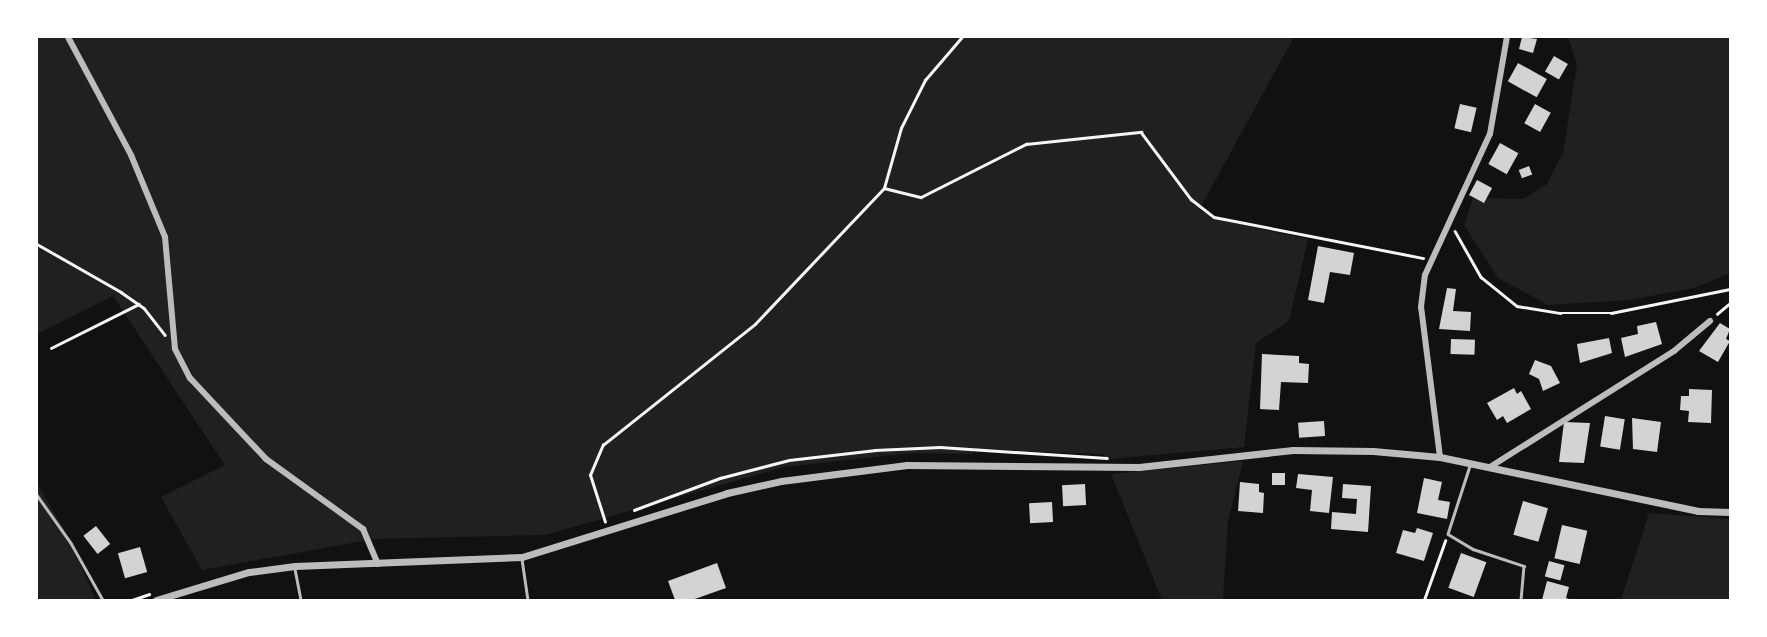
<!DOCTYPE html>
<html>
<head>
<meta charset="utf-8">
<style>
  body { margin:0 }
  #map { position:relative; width:1767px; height:637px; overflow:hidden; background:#111; font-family:"PT Sans Narrow",sans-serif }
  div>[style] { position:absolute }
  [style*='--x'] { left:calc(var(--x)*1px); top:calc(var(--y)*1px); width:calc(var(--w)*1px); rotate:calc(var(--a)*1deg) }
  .green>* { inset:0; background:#202020 }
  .building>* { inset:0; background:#d3d3d3; transform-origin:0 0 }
  .path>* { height:2.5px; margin:-1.25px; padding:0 1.25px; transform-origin:1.25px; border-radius:1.25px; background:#f5f5f5 }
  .service>* { height:2.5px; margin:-1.25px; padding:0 1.25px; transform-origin:1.25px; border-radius:1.25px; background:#bcbcbc }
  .minor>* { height:6px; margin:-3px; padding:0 3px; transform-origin:3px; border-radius:3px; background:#bcbcbc }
  .tertiary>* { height:7px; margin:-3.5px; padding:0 3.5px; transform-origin:3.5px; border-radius:3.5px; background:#bcbcbc }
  span { translate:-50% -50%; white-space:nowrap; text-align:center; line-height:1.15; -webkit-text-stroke:5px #fff; paint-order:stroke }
  .frame { position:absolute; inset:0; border:38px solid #fff; pointer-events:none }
</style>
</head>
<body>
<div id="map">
  <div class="green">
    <i style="clip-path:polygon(37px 37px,1294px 37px,1199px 210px,1228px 222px,1308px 239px,1289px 321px,1256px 343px,1244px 447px,1109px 459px,1102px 454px,973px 449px,972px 454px,910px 453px,784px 467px,545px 535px,374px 539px,202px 570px,161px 497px,225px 465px,113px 296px,37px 334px)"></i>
    <i style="clip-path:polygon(1568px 37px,1730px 37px,1730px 273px,1694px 288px,1629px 300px,1548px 305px,1498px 278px,1464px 225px,1473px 198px,1523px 199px,1547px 184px,1563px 153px,1577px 64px)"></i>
    <i style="clip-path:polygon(1243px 461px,1228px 521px,1223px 600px,1162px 600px,1111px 474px)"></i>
    <i style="clip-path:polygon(37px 483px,66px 533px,96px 600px,37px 600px)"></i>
    <i style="clip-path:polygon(1649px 513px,1730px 519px,1730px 600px,1621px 600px)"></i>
  </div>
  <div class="building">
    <i style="clip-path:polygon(1522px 37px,1537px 39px,1533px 53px,1519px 49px)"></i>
    <i style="left:1554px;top:56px;width:16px;height:18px;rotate:30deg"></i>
    <i style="left:1518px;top:63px;width:33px;height:21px;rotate:29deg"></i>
    <i style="left:1460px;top:104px;width:17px;height:25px;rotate:13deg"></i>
    <i style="left:1535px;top:104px;width:18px;height:22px;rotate:29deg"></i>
    <i style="left:1500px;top:143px;width:21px;height:24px;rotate:29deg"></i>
    <i style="left:1529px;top:166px;width:9px;height:11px;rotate:69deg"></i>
    <i style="left:1477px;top:180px;width:17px;height:17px;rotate:28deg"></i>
    <i style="clip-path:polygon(1318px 246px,1354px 253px,1350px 275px,1330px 272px,1324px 303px,1308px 300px)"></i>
    <i style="clip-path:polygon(1447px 288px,1456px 289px,1453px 311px,1471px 312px,1470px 331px,1439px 329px)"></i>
    <i style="clip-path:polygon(1656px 322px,1662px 344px,1625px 357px,1621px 338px,1638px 334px,1637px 326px)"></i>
    <i style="clip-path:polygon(1720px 323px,1730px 329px,1726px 339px,1730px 341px,1718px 362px,1699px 351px)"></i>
    <i style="clip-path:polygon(1609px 338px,1612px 353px,1580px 363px,1577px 344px)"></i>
    <i style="left:1451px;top:339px;width:24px;height:15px;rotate:2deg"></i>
    <i style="clip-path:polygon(1262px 354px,1299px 356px,1299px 363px,1309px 364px,1308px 383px,1281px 382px,1279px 410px,1260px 409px)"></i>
    <i style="clip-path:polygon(1535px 360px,1551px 366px,1560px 383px,1543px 391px,1539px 379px,1529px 374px)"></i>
    <i style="clip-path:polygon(1514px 388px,1517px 394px,1521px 391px,1531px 409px,1507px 423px,1503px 416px,1497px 420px,1487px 403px)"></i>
    <i style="clip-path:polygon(1689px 389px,1712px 390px,1711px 423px,1688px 422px,1689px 411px,1680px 410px,1681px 396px,1689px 396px)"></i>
    <i style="left:1605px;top:416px;width:20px;height:31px;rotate:9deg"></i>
    <i style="clip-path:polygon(1632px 418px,1661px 422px,1657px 452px,1633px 449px)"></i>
    <i style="left:1324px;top:421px;width:15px;height:26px;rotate:86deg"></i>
    <i style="clip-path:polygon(1564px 422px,1590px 423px,1584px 463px,1559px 462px)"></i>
    <i style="left:1272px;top:473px;width:13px;height:12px"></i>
    <i style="clip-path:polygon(1298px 474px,1333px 477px,1329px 513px,1310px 511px,1312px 490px,1296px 488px)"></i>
    <i style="clip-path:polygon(1424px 478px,1442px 482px,1438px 500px,1450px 502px,1447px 519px,1417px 513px)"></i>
    <i style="clip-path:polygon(1240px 482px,1259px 484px,1259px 492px,1264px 493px,1263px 513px,1238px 511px)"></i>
    <i style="left:1085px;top:484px;width:21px;height:23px;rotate:87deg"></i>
    <i style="clip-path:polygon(1343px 484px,1371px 486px,1368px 532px,1331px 529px,1332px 512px,1356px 514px,1357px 499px,1342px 498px)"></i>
    <i style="left:1523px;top:501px;width:26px;height:35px;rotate:16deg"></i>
    <i style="left:1052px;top:502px;width:20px;height:23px;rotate:87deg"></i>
    <i style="left:1562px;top:525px;width:26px;height:34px;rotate:13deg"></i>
    <i style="left:96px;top:526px;width:23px;height:16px;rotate:52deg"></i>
    <i style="clip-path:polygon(1417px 528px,1433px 533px,1424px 561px,1396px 553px,1403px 530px,1415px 533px)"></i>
    <i style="left:140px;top:547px;width:26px;height:23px;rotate:74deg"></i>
    <i style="left:1461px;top:553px;width:27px;height:37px;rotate:20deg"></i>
    <i style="left:1549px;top:561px;width:16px;height:16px;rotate:15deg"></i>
    <i style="clip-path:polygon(717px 563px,726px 588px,692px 600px,675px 600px,668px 581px)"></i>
    <i style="clip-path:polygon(1547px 581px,1569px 587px,1566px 598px,1572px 600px,1542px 600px)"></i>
  </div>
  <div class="path">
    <i style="--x:884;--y:188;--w:38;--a:14"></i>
    <i style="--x:921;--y:197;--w:118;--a:-26.8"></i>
    <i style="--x:1026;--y:144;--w:116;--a:-6"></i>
    <i style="--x:1141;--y:132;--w:84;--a:53.3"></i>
    <i style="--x:1191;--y:199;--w:29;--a:38"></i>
    <i style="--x:1214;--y:217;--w:213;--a:11.1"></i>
    <i style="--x:1455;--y:231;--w:53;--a:60.5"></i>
    <i style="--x:1481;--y:277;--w:46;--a:38.9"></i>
    <i style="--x:1517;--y:306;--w:44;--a:9.2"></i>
    <i style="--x:1560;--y:313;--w:51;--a:0"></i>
    <i style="--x:1611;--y:313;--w:121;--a:-11.4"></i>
    <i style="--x:37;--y:244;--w:97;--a:29.7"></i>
    <i style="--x:121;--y:292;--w:28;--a:35"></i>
    <i style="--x:144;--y:308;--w:34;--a:52"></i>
    <i style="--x:1717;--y:314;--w:17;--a:-40"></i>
    <i style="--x:51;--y:348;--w:98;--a:-26.6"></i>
    <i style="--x:634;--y:510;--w:92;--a:-20.4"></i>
    <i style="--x:720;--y:478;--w:71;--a:-14.6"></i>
    <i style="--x:789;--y:460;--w:87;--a:-6.6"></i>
    <i style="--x:875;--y:450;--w:65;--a:-2.6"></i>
    <i style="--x:940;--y:447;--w:167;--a:3.8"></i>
    <i style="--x:605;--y:522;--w:49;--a:-107.7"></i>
    <i style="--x:590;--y:475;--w:33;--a:-67"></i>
    <i style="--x:603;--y:445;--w:194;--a:-38.5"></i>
    <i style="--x:755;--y:324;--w:187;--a:-46.5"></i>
    <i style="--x:884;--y:188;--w:62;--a:-74.2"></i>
    <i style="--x:901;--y:128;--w:54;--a:-63.4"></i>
    <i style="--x:925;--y:80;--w:57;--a:-49.3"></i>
    <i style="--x:132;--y:600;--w:18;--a:-19"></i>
    <i style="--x:1424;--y:600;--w:63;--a:-70.4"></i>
  </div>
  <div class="service">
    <i style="--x:1470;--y:466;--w:71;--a:107.9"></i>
    <i style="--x:1448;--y:534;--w:29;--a:31"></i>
    <i style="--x:1473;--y:549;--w:54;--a:18.4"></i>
    <i style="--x:1524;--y:566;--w:34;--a:95"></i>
    <i style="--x:37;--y:495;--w:59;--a:54.7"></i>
    <i style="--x:71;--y:543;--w:65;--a:60.7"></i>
    <i style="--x:522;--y:559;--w:41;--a:81.7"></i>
    <i style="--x:295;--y:569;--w:32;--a:79"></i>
  </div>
  <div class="minor">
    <i style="--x:68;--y:37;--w:134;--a:61.9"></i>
    <i style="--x:131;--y:155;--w:89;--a:67.5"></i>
    <i style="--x:165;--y:237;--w:112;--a:84.9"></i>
    <i style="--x:175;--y:349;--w:33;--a:63"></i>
    <i style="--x:190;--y:378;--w:111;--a:46.8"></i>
    <i style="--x:266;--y:459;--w:120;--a:35.8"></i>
    <i style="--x:363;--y:529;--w:38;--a:67"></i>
    <i style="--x:1440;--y:457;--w:151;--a:-97.2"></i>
    <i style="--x:1421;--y:307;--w:32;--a:-83"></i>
    <i style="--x:1425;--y:275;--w:155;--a:-65.3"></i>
    <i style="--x:1490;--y:134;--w:98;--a:-80.1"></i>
    <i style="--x:1490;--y:467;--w:218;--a:-32.2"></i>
    <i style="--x:1674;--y:351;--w:47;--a:-39.8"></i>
  </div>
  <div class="tertiary">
    <i style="--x:156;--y:600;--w:97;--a:-16.8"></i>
    <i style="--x:249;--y:572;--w:46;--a:-7.4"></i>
    <i style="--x:295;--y:566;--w:227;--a:-2.3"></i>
    <i style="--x:522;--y:557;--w:215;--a:-17.3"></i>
    <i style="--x:727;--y:493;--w:55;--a:-12.5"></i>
    <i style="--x:781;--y:481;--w:127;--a:-7.2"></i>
    <i style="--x:907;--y:465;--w:232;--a:0.5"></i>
    <i style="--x:1139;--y:467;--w:155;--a:-6.3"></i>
    <i style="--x:1293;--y:450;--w:80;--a:0.7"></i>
    <i style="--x:1373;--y:451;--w:67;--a:5.1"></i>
    <i style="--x:1440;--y:457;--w:264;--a:11.8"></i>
    <i style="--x:1698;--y:511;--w:32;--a:2"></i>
  </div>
  <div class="frame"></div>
</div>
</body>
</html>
